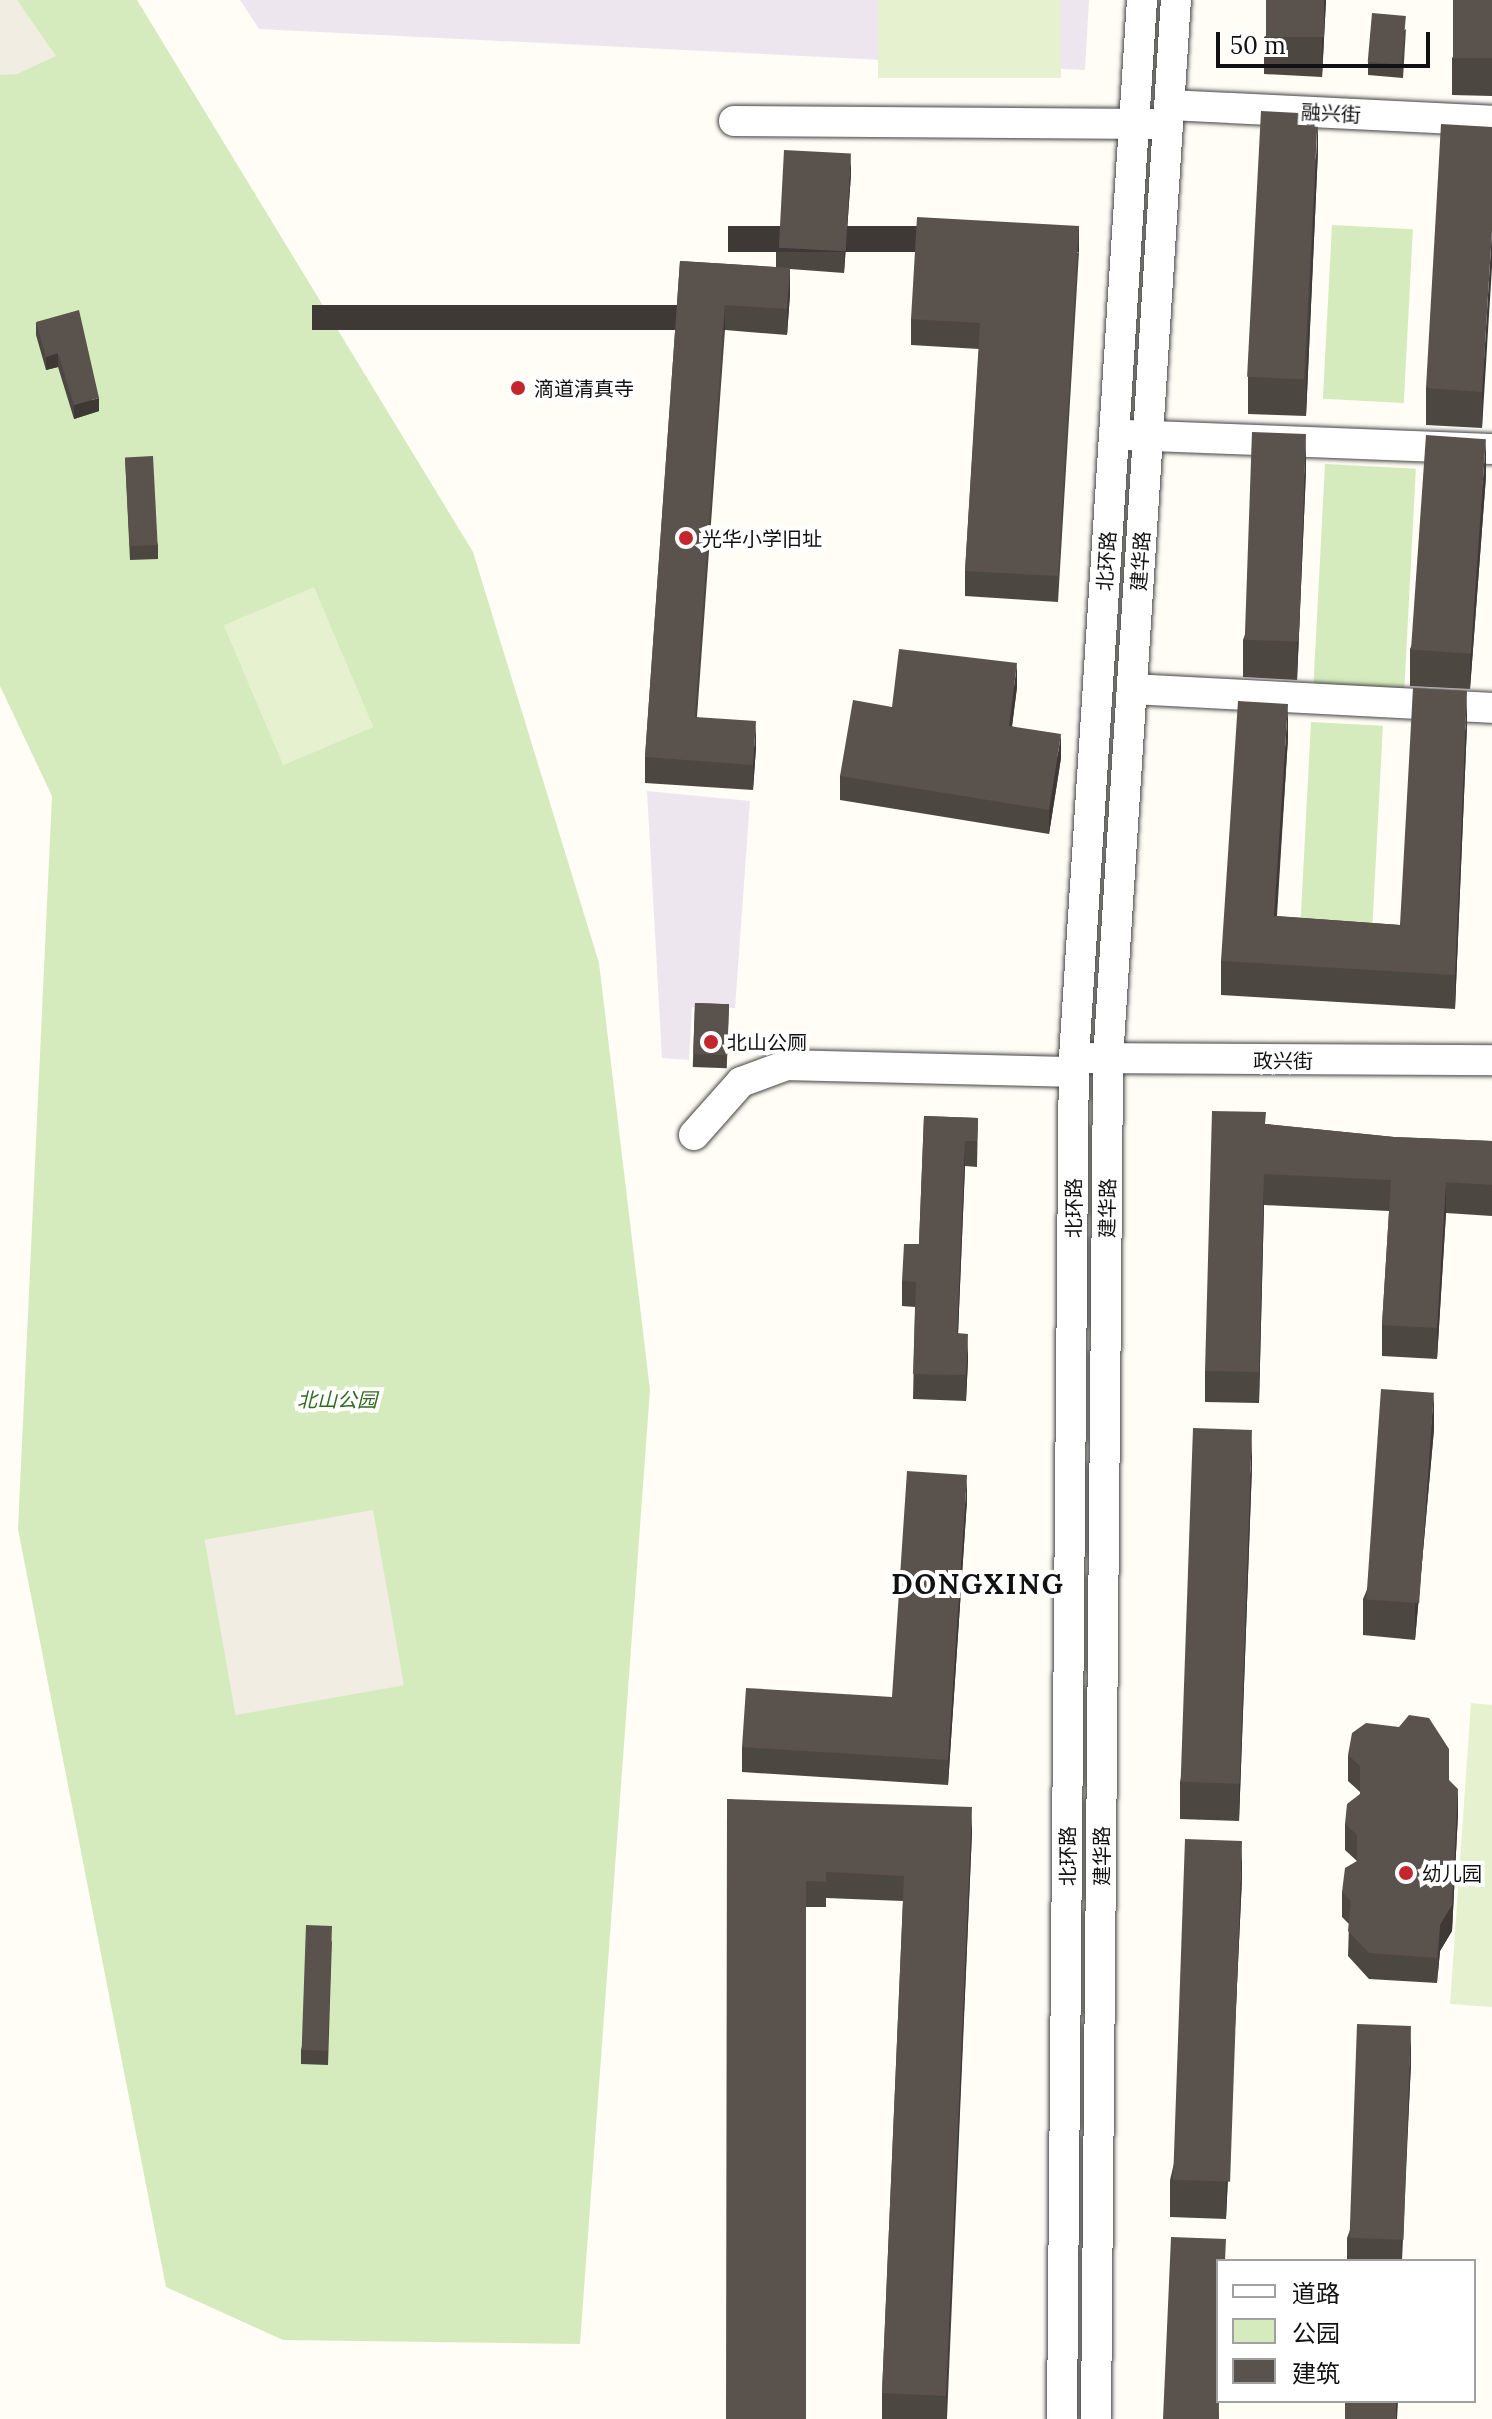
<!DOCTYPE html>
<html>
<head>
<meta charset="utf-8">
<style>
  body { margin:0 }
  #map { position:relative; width:1492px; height:2419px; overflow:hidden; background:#fffdf5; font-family:Lora,"Noto Sans SC",serif }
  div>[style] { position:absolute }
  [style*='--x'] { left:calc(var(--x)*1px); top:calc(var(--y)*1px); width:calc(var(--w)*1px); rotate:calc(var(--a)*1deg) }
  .industrial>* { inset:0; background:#eee6ef }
  .green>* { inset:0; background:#d5ebbd; transform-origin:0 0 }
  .pitch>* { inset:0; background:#e6f2cf; transform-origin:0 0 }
  .plaza>* { inset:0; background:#f1ede2; transform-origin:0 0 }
  .roads { filter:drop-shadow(0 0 2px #444) drop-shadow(0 0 2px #444) }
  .minor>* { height:30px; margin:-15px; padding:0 15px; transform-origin:15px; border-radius:15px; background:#fff }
  .wall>* { inset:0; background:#4d4742; transform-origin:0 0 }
  .shaded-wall>* { inset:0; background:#3f3936; transform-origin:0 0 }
  .building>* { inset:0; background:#5a524d; transform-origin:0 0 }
  .dots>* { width:22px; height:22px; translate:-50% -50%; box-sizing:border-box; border:4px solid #fff; border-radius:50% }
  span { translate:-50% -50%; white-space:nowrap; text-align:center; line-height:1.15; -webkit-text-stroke:8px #fff; paint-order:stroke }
  .street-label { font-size:20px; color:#111 }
  .poi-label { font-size:20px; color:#111 }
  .left { translate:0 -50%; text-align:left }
  .park-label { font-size:20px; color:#2f6b1f; font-style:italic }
  .district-label { font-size:28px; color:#111; font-weight:700; letter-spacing:2px }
  .legend { position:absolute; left:1216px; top:2259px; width:260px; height:144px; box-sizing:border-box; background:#fff; border:2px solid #a0a0a0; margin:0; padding:10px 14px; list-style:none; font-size:24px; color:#111 }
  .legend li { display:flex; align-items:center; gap:16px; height:40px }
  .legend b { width:40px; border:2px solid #a0a0a0 }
  .scale { position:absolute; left:1216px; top:32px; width:214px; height:36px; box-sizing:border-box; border:4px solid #111; border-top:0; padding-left:10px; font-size:24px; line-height:28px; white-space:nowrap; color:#111; -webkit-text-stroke:6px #fff; paint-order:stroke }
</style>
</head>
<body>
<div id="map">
  <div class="industrial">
    <i style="clip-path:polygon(240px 0,1089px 0,1085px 70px,259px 29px)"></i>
    <i style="clip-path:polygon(647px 791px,750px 801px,735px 1008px,692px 1007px,689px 1060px,662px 1058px)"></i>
  </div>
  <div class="green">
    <i style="clip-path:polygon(0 0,137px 0,473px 552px,599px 963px,650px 1390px,580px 2344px,283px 2340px,166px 2287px,18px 1529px,52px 796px,0 686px)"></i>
    <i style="left:1332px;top:225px;width:81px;height:174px;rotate:3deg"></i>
    <i style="left:1325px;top:464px;width:91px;height:221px;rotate:3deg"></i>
    <i style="left:1311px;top:722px;width:72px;height:206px;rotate:3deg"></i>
  </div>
  <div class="pitch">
    <i style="left:878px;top:0;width:183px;height:78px"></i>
    <i style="left:314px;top:587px;width:152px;height:98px;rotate:67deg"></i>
    <i style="clip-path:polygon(1471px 1703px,1492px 1705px,1492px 2007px,1450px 2004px)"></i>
  </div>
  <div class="plaza">
    <i style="clip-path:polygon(0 0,17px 0,56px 56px,17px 74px,0 75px)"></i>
    <i style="left:373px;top:1510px;width:178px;height:171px;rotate:80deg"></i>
  </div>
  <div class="roads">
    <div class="minor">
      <i style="--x:1169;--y:105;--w:323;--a:2.8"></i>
      <i style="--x:734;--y:121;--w:418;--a:0.4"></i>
      <i style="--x:1128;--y:435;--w:364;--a:2.2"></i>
      <i style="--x:1132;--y:689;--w:361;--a:3"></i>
      <i style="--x:1090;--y:1058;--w:402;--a:0.3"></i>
      <i style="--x:694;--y:1135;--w:71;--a:-48.4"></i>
      <i style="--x:741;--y:1082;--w:49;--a:-20.3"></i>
      <i style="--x:787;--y:1065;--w:287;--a:1.4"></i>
      <i style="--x:1062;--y:2419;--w:1362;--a:-89.5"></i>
      <i style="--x:1074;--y:1057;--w:1059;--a:-86.32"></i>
      <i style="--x:1096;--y:2419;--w:1360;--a:-89.49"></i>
      <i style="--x:1108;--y:1059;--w:1061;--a:-86.33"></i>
    </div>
  </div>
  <div class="wall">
    <i style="clip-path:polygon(1326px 0,1322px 77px,1264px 74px,1264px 37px)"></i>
    <i style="clip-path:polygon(1492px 0,1492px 96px,1452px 95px,1452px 58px)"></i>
    <i style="clip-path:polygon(1406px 29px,1403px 78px,1368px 75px,1368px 62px)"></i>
    <i style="clip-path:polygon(1492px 127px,1482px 428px,1426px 425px,1426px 388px)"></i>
    <i style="clip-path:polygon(1318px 150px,1306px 416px,1248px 414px,1248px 377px)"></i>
    <i style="clip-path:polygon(851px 174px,844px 273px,790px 269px,790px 294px,787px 335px,725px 330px,697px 717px,756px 747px,753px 790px,645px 783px,645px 757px,680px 261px,776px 267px,776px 248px)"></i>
    <i style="clip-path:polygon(1079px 252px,1058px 602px,965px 596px,965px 571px,979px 349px,911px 345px,911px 319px)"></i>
    <i style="clip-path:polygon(36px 322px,99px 411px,74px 419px,58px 367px,46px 370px,36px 335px)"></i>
    <i style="clip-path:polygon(125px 457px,158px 545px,158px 559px,130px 560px)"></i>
    <i style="clip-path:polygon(1306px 470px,1297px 680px,1243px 677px,1243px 640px)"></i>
    <i style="clip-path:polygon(1486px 476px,1470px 689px,1410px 686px,1410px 649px)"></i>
    <i style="clip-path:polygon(1017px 687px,1012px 726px,1061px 758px,1049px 834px,840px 800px,840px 776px,892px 707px)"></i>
    <i style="clip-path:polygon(1467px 725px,1455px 1009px,1221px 995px,1221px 961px,1288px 738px,1277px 916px,1400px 925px)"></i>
    <i style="left:695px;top:1003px;width:34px;height:64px;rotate:2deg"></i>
    <i style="clip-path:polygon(924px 1116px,978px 1118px,977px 1167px,965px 1166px,958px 1333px,968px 1359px,966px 1401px,913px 1399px,915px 1307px,902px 1306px,902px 1281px,919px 1244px)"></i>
    <i style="clip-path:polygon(1266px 1124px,1394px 1137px,1492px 1141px,1492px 1216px,1446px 1213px,1437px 1359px,1382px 1356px,1382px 1325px,1389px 1211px,1264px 1205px,1259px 1403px,1205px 1402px,1205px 1371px)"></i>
    <i style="clip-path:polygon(1434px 1429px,1415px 1640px,1363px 1635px,1363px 1599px)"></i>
    <i style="clip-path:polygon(1252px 1466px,1239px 1821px,1180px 1819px,1180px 1782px)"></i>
    <i style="clip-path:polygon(967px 1500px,948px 1785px,742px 1772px,742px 1747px,892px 1697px)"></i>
    <i style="clip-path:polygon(1348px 1755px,1449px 1780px,1458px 1814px,1452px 1931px,1440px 1951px,1437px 1983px,1369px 1979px,1348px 1956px,1349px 1924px,1342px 1917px,1342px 1892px,1357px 1861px,1345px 1850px,1345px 1824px,1360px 1794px,1360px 1792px,1348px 1781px)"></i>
    <i style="clip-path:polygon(727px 1799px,972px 1832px,947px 2419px,882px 2419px,882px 2393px,903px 1901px,826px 1898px,826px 1907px,806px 1907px)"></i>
    <i style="clip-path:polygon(1242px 1878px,1226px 2219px,1170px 2217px,1170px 2180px)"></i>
    <i style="clip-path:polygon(332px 1939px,328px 2065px,301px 2064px,301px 2050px)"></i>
    <i style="clip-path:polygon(1411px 2063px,1402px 2261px,1347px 2261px,1347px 2238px)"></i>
  </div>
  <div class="shaded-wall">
    <i style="clip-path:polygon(1324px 0,1326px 0,1322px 77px,1322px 41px)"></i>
    <i style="clip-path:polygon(1318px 114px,1318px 150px,1306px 416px,1306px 380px)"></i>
    <i style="clip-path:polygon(851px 154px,851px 174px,844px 273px,844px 253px)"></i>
    <i style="left:1079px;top:226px;width:26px;height:351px;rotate:90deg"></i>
    <i style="clip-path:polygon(1492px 231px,1492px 267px,1482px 428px,1482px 392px)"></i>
    <i style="clip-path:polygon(790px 268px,790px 294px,787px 335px,787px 309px)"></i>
    <i style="left:725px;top:305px;width:25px;height:413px;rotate:90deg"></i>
    <i style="clip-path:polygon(58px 353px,58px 367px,46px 370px,46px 357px)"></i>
    <i style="clip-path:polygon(99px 398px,99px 411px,74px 419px,74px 405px)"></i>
    <i style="clip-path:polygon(1306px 434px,1306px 470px,1297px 680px,1297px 643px)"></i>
    <i style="clip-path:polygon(1486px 439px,1486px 476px,1470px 689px,1470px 652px)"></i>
    <i style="clip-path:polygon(1017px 663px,1017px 687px,1009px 750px,1009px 726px)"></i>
    <i style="clip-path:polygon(1467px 691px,1467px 725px,1455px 1009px,1455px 975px)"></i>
    <i style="clip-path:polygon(1288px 704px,1288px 738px,1274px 950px,1274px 916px)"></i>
    <i style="clip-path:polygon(756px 721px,756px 747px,753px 790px,753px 765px)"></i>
    <i style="clip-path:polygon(1061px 734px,1061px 758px,1049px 834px,1049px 810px)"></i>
    <i style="clip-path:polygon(965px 1141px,965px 1166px,957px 1359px,957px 1333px)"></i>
    <i style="clip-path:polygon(1264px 1174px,1264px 1205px,1259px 1403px,1259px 1372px)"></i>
    <i style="clip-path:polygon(1446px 1182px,1446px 1213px,1437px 1359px,1437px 1328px)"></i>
    <i style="clip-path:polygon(968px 1334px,968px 1359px,966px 1401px,966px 1375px)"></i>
    <i style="clip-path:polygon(1434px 1393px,1434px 1429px,1415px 1640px,1415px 1603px)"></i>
    <i style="clip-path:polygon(1252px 1430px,1252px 1466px,1239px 1821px,1239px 1785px)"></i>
    <i style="clip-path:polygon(967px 1475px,967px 1500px,948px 1785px,948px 1760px)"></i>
    <i style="clip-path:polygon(1458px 1789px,1458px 1814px,1452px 1931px,1440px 1951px,1437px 1983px,1440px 1925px)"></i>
    <i style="clip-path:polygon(972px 1807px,972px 1832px,946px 2419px,946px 2396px)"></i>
    <i style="clip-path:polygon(1242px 1841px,1242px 1878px,1226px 2219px,1226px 2183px)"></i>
    <i style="clip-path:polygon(1411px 2026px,1411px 2063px,1401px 2261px,1401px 2240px)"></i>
    <i style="clip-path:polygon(1396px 2401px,1398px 2401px,1397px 2419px,1394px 2419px)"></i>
  </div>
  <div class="building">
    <i style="left:1266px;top:0;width:58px;height:37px"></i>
    <i style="left:1453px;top:0;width:39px;height:58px"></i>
    <i style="left:1372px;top:13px;width:34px;height:49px;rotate:5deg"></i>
    <i style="left:1261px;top:111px;width:57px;height:266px;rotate:3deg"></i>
    <i style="clip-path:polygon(1441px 124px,1492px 127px,1492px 231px,1482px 392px,1426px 388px)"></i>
    <i style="left:784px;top:150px;width:67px;height:98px;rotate:3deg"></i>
    <i style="clip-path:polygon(917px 217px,1079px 226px,1058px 576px,965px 571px,980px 323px,911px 319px)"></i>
    <i style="clip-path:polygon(680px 261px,790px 268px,787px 309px,725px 305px,695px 717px,756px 721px,753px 765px,645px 757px)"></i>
    <i style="clip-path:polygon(79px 310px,99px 398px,74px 405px,58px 353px,46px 357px,36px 322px)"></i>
    <i style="left:1252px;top:432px;width:54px;height:208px;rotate:2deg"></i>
    <i style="left:1426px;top:435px;width:60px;height:215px;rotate:4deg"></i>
    <i style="left:153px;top:456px;width:89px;height:28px;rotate:87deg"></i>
    <i style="clip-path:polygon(899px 649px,1017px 663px,1009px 726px,1061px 734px,1049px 810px,840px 776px,853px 700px,892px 707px)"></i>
    <i style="clip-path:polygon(1413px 688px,1467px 691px,1455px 975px,1221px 961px,1238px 701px,1288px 704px,1274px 916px,1400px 925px)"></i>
    <i style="left:695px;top:1003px;width:34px;height:51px;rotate:2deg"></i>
    <i style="clip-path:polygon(1212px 1111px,1266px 1112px,1265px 1124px,1394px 1137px,1492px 1141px,1492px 1185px,1446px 1182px,1437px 1328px,1382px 1325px,1391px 1180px,1264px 1174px,1259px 1372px,1205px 1371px)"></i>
    <i style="clip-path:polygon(924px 1116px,978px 1118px,977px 1141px,965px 1141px,957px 1333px,968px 1334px,966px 1375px,913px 1374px,916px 1282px,902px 1281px,904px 1244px,919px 1244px)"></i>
    <i style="left:1381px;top:1389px;width:53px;height:211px;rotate:4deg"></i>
    <i style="left:1193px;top:1428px;width:59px;height:354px;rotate:2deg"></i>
    <i style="clip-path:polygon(907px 1471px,967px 1475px,948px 1760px,742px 1747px,746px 1688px,892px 1697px)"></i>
    <i style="clip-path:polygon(1409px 1715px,1429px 1718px,1449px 1749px,1449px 1780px,1458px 1789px,1452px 1905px,1440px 1925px,1437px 1958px,1369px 1953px,1348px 1931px,1351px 1901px,1342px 1892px,1345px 1868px,1357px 1861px,1357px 1835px,1345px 1824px,1347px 1804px,1360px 1794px,1360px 1766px,1348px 1755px,1352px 1733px,1366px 1723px,1399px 1727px)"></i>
    <i style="clip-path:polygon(727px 1799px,972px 1807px,946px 2396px,882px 2393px,904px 1876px,826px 1872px,826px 1882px,806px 1881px,806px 2419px,726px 2419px)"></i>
    <i style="left:1185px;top:1839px;width:57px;height:341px;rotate:2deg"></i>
    <i style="left:306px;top:1925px;width:26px;height:125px;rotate:2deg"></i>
    <i style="left:1357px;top:2024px;width:54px;height:214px;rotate:2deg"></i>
    <i style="clip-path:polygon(1171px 2237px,1226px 2239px,1225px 2261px,1218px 2261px,1219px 2419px,1163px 2419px)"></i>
    <i style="left:1345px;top:2401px;width:51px;height:18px"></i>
  </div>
  <div class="dots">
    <i style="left:518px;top:388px;background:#c4262e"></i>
    <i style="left:686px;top:538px;background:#c4262e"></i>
    <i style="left:711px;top:1042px;background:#c4262e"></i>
    <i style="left:1406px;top:1873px;background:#c4262e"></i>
  </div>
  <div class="street-label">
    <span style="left:1331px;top:113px;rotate:3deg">融兴街</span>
    <span style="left:1106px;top:561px;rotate:-86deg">北环路</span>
    <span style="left:1140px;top:561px;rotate:-86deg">建华路</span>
    <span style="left:1283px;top:1060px">政兴街</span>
    <span style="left:1073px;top:1208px;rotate:-90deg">北环路</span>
    <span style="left:1107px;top:1208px;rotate:-89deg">建华路</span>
    <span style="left:1067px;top:1856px;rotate:-90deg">北环路</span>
    <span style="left:1101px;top:1856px;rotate:-90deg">建华路</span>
  </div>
  <div class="poi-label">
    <span class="left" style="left:534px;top:388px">滴道清真寺</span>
    <span class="left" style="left:702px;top:538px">光华小学旧址</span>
    <span class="left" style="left:727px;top:1042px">北山公厕</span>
    <span class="left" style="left:1422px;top:1873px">幼儿园</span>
  </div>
  <div class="park-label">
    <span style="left:337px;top:1399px">北山公园</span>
  </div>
  <div class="district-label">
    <span style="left:978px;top:1584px">DONGXING</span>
  </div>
  <ul class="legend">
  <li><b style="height:10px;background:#fff"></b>道路</li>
  <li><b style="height:22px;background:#d5ebbd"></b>公园</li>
  <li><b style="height:22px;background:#5a524d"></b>建筑</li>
  </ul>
  <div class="scale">50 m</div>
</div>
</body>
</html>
